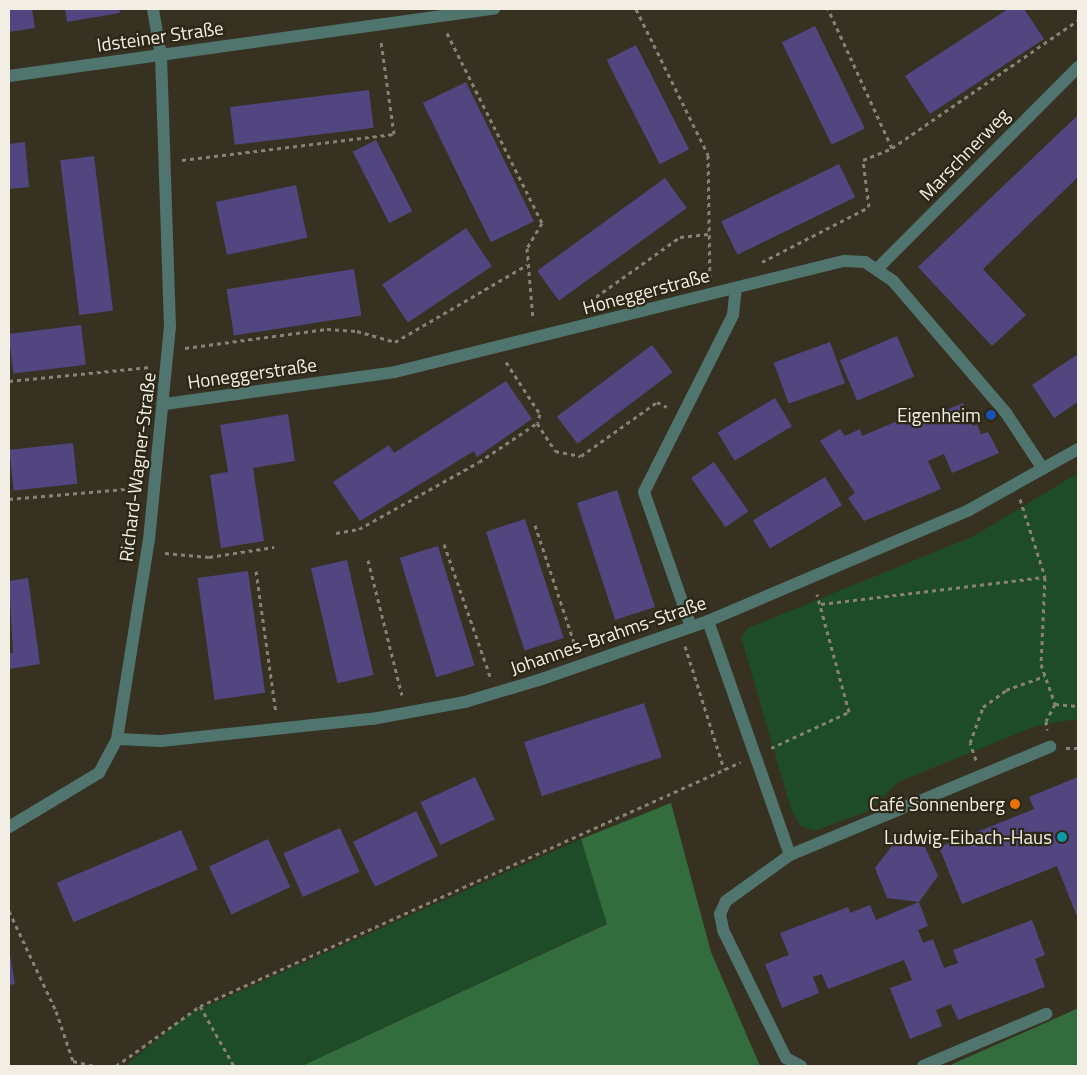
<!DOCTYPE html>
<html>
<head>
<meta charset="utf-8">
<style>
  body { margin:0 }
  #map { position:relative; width:1087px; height:1075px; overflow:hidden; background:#363121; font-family:"Titillium Web",sans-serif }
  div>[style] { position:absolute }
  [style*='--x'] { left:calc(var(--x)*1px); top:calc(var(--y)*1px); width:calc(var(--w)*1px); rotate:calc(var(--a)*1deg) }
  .green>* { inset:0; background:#1e4c28 }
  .forest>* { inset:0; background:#336d3e }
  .building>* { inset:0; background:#524681; transform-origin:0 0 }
  .path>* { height:3px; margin-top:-1.5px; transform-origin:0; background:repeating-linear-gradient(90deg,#878275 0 4px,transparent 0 8px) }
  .minor>* { height:12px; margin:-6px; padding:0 6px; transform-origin:6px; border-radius:6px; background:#50756e }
  .dots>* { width:14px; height:14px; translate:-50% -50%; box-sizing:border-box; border:2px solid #2c2717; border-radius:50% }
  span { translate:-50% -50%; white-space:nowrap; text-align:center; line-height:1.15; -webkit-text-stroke:4.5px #2c2717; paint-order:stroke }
  .street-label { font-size:19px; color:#f2eee4 }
  .poi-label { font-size:19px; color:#f2eee4 }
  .right { translate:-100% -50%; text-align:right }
  .frame { position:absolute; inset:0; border:10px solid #f2eee4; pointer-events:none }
</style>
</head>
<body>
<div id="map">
  <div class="green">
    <i style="clip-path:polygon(1078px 473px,1078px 719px,1036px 726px,898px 782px,869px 811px,814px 831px,801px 826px,792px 812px,741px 637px,748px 628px,974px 536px)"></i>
    <i style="clip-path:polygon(581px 839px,608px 923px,302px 1066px,125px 1066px,187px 1015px)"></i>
  </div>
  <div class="forest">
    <i style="clip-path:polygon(671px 803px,711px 952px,760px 1066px,302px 1066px,607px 924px,581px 839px)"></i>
    <i style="clip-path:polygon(1078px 1008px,1078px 1066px,948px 1066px,1061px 1016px)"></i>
  </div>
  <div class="building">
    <i style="clip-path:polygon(9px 9px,32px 9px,35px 28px,9px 32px)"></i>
    <i style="clip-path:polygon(65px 9px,119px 9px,120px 13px,67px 22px)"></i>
    <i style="clip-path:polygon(1008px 9px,1024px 9px,1044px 39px,930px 114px,905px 76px)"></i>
    <i style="left:815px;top:26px;width:114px;height:37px;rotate:64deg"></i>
    <i style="left:636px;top:45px;width:117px;height:33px;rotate:63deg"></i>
    <i style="left:466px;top:82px;width:155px;height:48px;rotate:64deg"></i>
    <i style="left:369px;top:90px;width:38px;height:140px;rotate:83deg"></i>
    <i style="clip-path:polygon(1078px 115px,1078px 177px,983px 269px,1026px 315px,992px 346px,918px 267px)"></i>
    <i style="left:376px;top:140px;width:80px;height:26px;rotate:63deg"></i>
    <i style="clip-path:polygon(25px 142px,29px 187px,9px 189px,9px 144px)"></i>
    <i style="left:94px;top:156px;width:156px;height:34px;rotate:83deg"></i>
    <i style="left:839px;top:164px;width:37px;height:131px;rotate:64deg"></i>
    <i style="left:665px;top:178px;width:37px;height:158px;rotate:54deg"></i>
    <i style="left:296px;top:185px;width:54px;height:82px;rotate:78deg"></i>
    <i style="left:466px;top:228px;width:46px;height:101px;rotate:56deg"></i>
    <i style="left:354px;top:269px;width:47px;height:129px;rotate:81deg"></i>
    <i style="left:81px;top:325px;width:40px;height:73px;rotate:83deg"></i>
    <i style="left:897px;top:336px;width:44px;height:62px;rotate:67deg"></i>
    <i style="left:830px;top:342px;width:44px;height:60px;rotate:70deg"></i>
    <i style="left:652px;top:345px;width:34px;height:119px;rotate:53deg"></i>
    <i style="clip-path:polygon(1078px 354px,1078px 402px,1054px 418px,1032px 385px)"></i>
    <i style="clip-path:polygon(506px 381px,532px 419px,477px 457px,474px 451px,360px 521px,333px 482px,389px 445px,394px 453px)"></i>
    <i style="left:775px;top:398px;width:33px;height:67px;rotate:59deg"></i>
    <i style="clip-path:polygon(963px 403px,973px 426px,977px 424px,981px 434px,988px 432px,999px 453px,952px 473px,944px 454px,928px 461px,941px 489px,864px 521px,848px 498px,855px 493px,820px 441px,840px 429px,845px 436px,860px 429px,862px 436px,926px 409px,929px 417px)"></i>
    <i style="clip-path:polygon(288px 414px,295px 461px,253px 468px,264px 541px,221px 548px,210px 475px,228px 472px,220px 425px)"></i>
    <i style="left:73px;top:443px;width:41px;height:64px;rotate:84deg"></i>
    <i style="left:714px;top:462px;width:60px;height:28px;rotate:55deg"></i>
    <i style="left:825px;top:477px;width:33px;height:84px;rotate:59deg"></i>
    <i style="left:617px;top:490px;width:123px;height:42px;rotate:72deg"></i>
    <i style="left:525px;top:519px;width:125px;height:41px;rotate:72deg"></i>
    <i style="left:438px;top:546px;width:125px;height:40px;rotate:73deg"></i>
    <i style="left:347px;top:560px;width:118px;height:37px;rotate:77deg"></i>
    <i style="left:248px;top:571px;width:123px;height:51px;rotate:82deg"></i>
    <i style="clip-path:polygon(28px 578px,40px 664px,9px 669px,9px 653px,13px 653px,9px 581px)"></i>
    <i style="left:644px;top:703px;width:57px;height:126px;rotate:72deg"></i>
    <i style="left:475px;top:777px;width:47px;height:60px;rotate:65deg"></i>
    <i style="clip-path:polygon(1078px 777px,1078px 919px,1057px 866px,962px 904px,939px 847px,1034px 809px,1029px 797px)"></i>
    <i style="left:416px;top:811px;width:50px;height:70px;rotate:64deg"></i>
    <i style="left:340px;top:828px;width:48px;height:62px;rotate:66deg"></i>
    <i style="left:181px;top:830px;width:43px;height:135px;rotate:67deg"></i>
    <i style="left:268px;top:839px;width:53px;height:65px;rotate:65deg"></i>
    <i style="clip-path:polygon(894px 843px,925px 847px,938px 876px,919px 902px,928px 926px,918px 930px,923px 943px,933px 939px,944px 968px,958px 963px,953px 950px,1032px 920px,1045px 955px,1035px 959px,1045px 987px,958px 1020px,951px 1004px,936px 1010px,942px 1026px,910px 1039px,890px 988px,912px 980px,904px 960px,828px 989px,822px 974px,813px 977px,819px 993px,782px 1008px,765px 964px,789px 955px,780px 933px,848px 907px,850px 913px,870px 905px,876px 920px,919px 902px,887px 898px,875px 868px)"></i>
    <i style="clip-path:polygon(9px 949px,15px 984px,9px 985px)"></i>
  </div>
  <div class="path">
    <i style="--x:636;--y:9;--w:163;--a:63.7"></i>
    <i style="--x:708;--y:155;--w:122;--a:89.1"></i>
    <i style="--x:447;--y:33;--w:212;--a:63.4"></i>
    <i style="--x:542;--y:223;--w:29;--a:121"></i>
    <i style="--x:527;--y:248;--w:72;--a:85.2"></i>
    <i style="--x:892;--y:148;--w:226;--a:-34.5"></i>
    <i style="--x:182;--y:160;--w:214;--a:-7"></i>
    <i style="--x:394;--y:134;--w:93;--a:-98"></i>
    <i style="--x:762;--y:262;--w:120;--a:-27.2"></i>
    <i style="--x:869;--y:207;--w:47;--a:-97.3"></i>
    <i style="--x:863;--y:160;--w:31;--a:-22"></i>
    <i style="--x:892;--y:148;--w:153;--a:-114.7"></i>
    <i style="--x:583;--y:306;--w:119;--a:-35.4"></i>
    <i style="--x:680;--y:237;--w:28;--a:-6"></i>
    <i style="--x:185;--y:348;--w:143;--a:-7.6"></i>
    <i style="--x:327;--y:329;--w:30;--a:4"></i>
    <i style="--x:357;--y:331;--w:40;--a:16"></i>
    <i style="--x:395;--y:342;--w:153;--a:-30.3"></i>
    <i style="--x:506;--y:362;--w:62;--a:56.8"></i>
    <i style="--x:540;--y:414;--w:9;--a:108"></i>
    <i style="--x:537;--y:423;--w:33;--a:57"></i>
    <i style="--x:555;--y:451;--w:26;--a:11"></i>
    <i style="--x:581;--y:456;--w:93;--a:-35.4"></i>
    <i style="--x:657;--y:402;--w:11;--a:27"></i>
    <i style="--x:9;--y:381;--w:142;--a:-5.7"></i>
    <i style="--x:9;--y:499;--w:128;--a:-4.9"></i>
    <i style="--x:1020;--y:499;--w:82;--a:72.2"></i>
    <i style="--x:535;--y:525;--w:130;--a:71.6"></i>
    <i style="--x:336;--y:533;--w:23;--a:-10"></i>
    <i style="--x:359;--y:529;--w:137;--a:-29.2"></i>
    <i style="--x:479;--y:462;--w:70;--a:-33.9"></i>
    <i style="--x:444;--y:544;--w:140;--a:70.8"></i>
    <i style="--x:165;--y:553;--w:44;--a:5.2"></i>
    <i style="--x:209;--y:557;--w:66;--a:-8.7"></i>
    <i style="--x:368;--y:560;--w:139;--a:75.9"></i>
    <i style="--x:256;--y:571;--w:143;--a:82"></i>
    <i style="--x:821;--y:604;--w:226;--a:-6.9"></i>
    <i style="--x:1045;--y:577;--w:87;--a:92.6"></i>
    <i style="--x:1041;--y:664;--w:42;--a:70.7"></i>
    <i style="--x:1055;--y:704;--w:19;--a:118"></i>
    <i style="--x:1046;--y:721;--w:9;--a:84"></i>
    <i style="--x:685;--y:646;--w:129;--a:72.4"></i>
    <i style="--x:1055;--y:704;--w:23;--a:5"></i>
    <i style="--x:771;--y:748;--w:86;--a:-24.8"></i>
    <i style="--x:849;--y:712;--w:122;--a:-105.2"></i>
    <i style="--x:1066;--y:748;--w:12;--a:0"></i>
    <i style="--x:976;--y:760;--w:18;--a:-109"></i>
    <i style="--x:970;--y:743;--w:38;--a:-70"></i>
    <i style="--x:983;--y:707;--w:29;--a:-36"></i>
    <i style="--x:1006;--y:690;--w:41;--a:-19.7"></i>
    <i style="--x:9;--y:911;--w:110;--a:64.8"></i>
    <i style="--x:56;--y:1011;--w:53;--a:71.2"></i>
    <i style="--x:73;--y:1061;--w:22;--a:13"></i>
    <i style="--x:200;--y:1006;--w:69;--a:60.5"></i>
    <i style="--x:116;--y:1066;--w:103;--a:-35.5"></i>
    <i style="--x:200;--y:1006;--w:593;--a:-24.28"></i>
  </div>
  <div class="minor">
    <i style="--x:9;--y:76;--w:490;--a:-7.9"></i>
    <i style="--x:878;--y:268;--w:284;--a:-45.1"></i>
    <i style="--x:165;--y:404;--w:232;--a:-7.9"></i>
    <i style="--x:395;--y:372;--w:463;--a:-13.9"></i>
    <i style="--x:845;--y:261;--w:20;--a:3"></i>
    <i style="--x:865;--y:262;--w:34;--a:34"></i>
    <i style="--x:893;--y:281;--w:174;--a:49.4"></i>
    <i style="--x:1006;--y:413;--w:67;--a:56.5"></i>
    <i style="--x:708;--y:621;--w:248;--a:70.7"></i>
    <i style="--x:790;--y:855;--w:79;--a:144.3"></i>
    <i style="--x:726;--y:901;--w:14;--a:115"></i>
    <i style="--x:720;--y:914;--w:16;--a:79"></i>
    <i style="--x:723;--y:930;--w:143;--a:63.8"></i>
    <i style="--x:786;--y:1058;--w:17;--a:28"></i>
    <i style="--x:691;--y:627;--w:143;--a:-109.2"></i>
    <i style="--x:644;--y:492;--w:198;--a:-63.3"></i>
    <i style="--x:733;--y:315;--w:27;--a:-84"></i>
    <i style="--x:117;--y:739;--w:44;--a:2.6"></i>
    <i style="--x:161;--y:741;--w:212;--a:-6"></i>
    <i style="--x:372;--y:719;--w:95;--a:-10.4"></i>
    <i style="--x:465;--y:702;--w:77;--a:-16.6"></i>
    <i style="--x:539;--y:680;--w:179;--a:-19.2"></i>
    <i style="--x:708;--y:621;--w:284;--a:-23"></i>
    <i style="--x:969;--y:510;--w:125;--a:-29.2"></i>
    <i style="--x:9;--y:827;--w:105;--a:-31"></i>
    <i style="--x:99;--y:773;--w:38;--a:-62"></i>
    <i style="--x:117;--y:739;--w:202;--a:-80.9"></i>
    <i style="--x:149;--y:540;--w:214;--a:-84.4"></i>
    <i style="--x:170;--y:327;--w:272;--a:-91.9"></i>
    <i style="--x:161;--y:55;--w:47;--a:-99.9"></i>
    <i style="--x:790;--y:855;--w:282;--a:-22.6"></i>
    <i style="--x:923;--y:1066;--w:134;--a:-22.9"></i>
  </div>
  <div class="dots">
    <i style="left:991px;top:415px;background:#1a4fb4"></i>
    <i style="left:1015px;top:804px;background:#e8710a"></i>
    <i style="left:1062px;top:837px;background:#0f9aa8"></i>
  </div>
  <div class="street-label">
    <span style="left:160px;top:36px;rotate:-8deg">Idsteiner Straße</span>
    <span style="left:964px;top:154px;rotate:-46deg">Marschnerweg</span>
    <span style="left:646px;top:291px;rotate:-15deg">Honeggerstraße</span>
    <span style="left:252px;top:373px;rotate:-8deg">Honeggerstraße</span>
    <span style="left:137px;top:467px;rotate:-83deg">Richard-Wagner-Straße</span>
    <span style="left:608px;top:635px;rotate:-19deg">Johannes-Brahms-Straße</span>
  </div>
  <div class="poi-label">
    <span class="right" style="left:981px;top:415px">Eigenheim</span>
    <span class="right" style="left:1005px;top:804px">Café Sonnenberg</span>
    <span class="right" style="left:1052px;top:837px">Ludwig-Eibach-Haus</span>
  </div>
  <div class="frame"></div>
</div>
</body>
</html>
